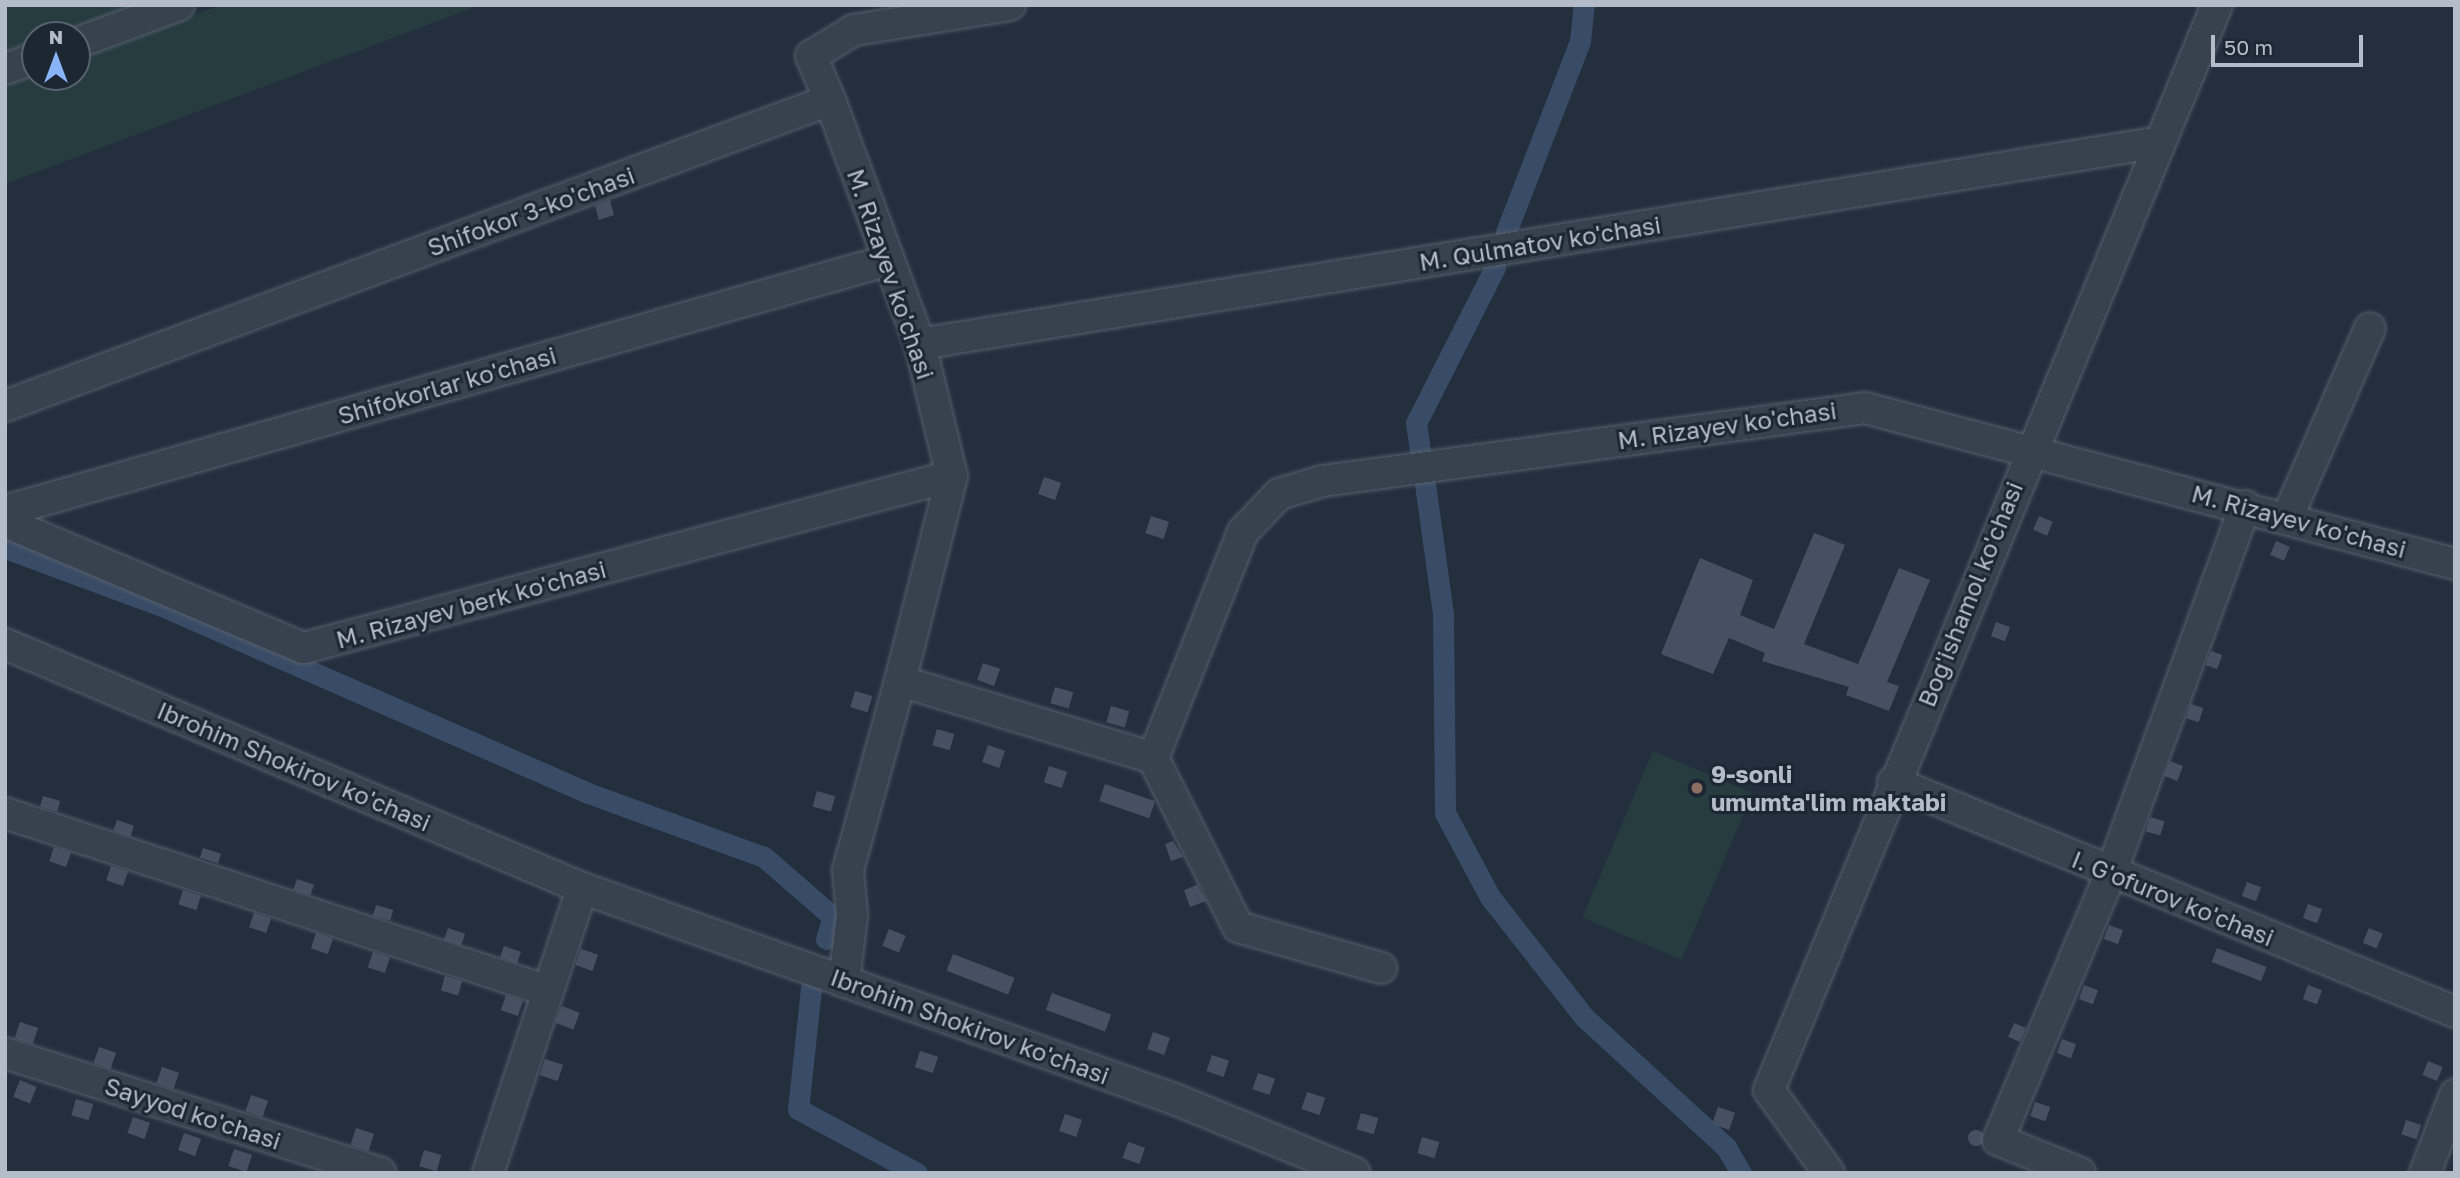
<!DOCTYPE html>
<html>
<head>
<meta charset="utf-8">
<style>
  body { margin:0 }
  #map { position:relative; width:2460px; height:1178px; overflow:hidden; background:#242f3e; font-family:"Golos Text",sans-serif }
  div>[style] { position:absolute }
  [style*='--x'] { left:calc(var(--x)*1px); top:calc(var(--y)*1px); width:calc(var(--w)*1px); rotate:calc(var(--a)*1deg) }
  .green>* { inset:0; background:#263c3f; transform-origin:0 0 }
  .canal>* { height:21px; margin:-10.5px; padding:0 10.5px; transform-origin:10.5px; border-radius:10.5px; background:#394c67 }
  .building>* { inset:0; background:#455162; transform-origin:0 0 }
  .round { border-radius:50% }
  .roads { filter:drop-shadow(0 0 2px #565f6c) drop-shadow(0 0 2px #565f6c) }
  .minor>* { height:30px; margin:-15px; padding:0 15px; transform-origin:15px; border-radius:15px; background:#38414e }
  .dots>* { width:19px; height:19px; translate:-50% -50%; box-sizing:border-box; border:4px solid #1d2633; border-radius:50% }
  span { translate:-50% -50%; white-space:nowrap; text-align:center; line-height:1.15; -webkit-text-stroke:6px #1d2633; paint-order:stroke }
  .street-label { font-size:24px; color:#b4bcc9 }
  .poi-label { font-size:24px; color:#b4bcc9; font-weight:700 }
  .left { translate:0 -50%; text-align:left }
  .frame { position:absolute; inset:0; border:7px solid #b4bcc9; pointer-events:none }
  .north { position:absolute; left:21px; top:21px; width:70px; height:70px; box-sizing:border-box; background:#1d2633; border:2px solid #59626f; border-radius:50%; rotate:0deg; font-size:19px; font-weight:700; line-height:28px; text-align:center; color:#b4bcc9 }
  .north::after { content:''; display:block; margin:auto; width:24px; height:32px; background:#8ab4f8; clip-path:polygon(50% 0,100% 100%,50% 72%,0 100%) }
  .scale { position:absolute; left:2211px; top:35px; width:152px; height:32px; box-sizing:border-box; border:4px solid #b4bcc9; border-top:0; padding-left:9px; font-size:21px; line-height:24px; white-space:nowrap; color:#b4bcc9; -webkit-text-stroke:5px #1d2633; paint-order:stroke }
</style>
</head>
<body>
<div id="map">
  <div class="green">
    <i style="clip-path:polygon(5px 5px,142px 5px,66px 35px,35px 35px,35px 47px,5px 59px)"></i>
    <i style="clip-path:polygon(221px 5px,480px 5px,5px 184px,5px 82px,35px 72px,35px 77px,77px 77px,77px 57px)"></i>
    <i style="left:1653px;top:751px;width:108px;height:181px;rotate:23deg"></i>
  </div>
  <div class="canal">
    <i style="--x:1506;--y:232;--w:205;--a:-68.8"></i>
    <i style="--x:1580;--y:41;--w:36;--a:-84"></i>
    <i style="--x:1420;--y:451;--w:28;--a:-98"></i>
    <i style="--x:1416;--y:423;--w:175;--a:-63.1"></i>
    <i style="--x:1425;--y:484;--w:131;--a:82.1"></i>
    <i style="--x:1443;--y:614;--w:199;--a:89.4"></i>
    <i style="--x:1445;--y:813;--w:95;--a:61.8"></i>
    <i style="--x:1490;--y:897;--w:152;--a:51.9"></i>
    <i style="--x:1584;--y:1017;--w:193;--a:42.5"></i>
    <i style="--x:1726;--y:1147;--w:30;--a:60"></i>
    <i style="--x:5;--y:548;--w:167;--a:20.3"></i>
    <i style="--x:162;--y:606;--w:465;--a:23.7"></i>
    <i style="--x:588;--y:793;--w:187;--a:20"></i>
    <i style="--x:764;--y:857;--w:91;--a:41"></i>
    <i style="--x:833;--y:917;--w:23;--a:108"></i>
    <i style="--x:811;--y:988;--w:122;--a:96.1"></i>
    <i style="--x:798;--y:1109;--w:135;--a:28.3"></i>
  </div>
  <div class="building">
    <i style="clip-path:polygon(610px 200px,614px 215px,599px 220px,595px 206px)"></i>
    <i style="left:1044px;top:477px;width:18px;height:18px;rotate:19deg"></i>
    <i style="left:1151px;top:516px;width:19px;height:18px;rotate:18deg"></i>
    <i style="left:2039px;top:516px;width:15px;height:15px;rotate:23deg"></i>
    <i style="clip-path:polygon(1814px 533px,1845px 545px,1804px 644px,1858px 664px,1899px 568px,1930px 580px,1887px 682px,1899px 686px,1889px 711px,1846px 695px,1849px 687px,1762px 661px,1765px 653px,1729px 638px,1713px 674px,1661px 654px,1700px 558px,1753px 580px,1740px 615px,1774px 629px)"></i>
    <i style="left:2276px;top:541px;width:15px;height:15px;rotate:23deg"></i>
    <i style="left:1996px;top:622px;width:15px;height:15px;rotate:20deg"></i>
    <i style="left:2211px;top:651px;width:12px;height:15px;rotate:20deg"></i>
    <i style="left:983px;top:663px;width:18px;height:18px;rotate:19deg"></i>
    <i style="left:1055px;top:687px;width:19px;height:17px;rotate:16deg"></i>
    <i style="left:855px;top:691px;width:18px;height:17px;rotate:16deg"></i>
    <i style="left:2191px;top:704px;width:13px;height:15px;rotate:18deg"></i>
    <i style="left:1111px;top:706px;width:19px;height:17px;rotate:16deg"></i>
    <i style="left:937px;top:729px;width:18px;height:17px;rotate:16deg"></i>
    <i style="left:988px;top:745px;width:18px;height:18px;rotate:19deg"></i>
    <i style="left:2170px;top:761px;width:14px;height:16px;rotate:21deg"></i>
    <i style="left:1049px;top:766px;width:19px;height:17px;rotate:18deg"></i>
    <i style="left:1105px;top:784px;width:53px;height:18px;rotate:19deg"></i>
    <i style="left:817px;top:791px;width:19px;height:16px;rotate:16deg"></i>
    <i style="left:43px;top:796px;width:18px;height:11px;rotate:16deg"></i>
    <i style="left:2150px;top:817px;width:15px;height:15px;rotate:16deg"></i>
    <i style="left:117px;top:820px;width:18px;height:11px;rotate:19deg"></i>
    <i style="clip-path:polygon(1173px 841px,1183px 857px,1171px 861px,1165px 844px)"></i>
    <i style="left:54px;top:847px;width:18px;height:15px;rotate:19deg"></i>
    <i style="left:203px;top:848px;width:19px;height:10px;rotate:18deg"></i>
    <i style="left:111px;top:866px;width:18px;height:15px;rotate:19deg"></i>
    <i style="left:297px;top:879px;width:18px;height:11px;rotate:19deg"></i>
    <i style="left:2247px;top:882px;width:15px;height:15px;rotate:20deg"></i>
    <i style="clip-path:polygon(1197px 885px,1206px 901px,1190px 907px,1184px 890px)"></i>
    <i style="left:183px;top:890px;width:19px;height:15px;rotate:18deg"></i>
    <i style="left:2308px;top:904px;width:15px;height:15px;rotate:20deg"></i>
    <i style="left:376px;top:905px;width:18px;height:11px;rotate:16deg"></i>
    <i style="left:254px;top:913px;width:18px;height:15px;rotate:19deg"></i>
    <i style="left:2109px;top:925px;width:15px;height:15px;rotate:20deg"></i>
    <i style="left:448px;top:928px;width:18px;height:12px;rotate:19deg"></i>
    <i style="left:2369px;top:928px;width:15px;height:16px;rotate:23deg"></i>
    <i style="left:889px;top:929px;width:18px;height:18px;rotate:22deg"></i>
    <i style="left:316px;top:933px;width:18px;height:16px;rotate:19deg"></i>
    <i style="left:504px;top:946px;width:18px;height:12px;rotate:19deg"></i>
    <i style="left:2217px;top:948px;width:53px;height:15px;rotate:21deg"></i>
    <i style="left:581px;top:949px;width:18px;height:17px;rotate:19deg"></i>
    <i style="left:373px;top:952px;width:18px;height:16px;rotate:19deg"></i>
    <i style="left:953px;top:954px;width:66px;height:18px;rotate:21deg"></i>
    <i style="left:445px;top:976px;width:18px;height:15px;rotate:16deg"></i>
    <i style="left:2084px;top:985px;width:15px;height:15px;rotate:20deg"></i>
    <i style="left:2308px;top:985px;width:15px;height:15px;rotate:20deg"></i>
    <i style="left:1052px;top:993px;width:63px;height:18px;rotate:20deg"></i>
    <i style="left:506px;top:995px;width:18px;height:16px;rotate:19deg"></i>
    <i style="left:562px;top:1006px;width:19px;height:18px;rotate:21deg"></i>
    <i style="left:20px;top:1022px;width:19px;height:17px;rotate:18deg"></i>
    <i style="left:2014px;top:1023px;width:13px;height:15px;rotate:23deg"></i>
    <i style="left:1153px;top:1032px;width:18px;height:18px;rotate:19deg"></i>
    <i style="left:2062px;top:1039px;width:15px;height:15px;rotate:20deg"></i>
    <i style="left:99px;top:1047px;width:18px;height:17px;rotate:19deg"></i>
    <i style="left:920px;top:1051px;width:19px;height:17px;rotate:18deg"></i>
    <i style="left:1212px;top:1055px;width:18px;height:17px;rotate:19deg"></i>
    <i style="left:545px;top:1059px;width:19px;height:17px;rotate:18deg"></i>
    <i style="left:2428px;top:1061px;width:16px;height:15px;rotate:22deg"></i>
    <i style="left:162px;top:1067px;width:18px;height:17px;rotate:19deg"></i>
    <i style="left:1258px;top:1073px;width:18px;height:17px;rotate:19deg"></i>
    <i style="left:20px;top:1080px;width:18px;height:18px;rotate:22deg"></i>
    <i style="left:1307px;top:1092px;width:19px;height:18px;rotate:18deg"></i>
    <i style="left:251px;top:1095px;width:18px;height:17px;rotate:19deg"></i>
    <i style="left:76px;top:1099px;width:18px;height:17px;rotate:16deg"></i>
    <i style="left:2035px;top:1102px;width:16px;height:15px;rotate:18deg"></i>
    <i style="left:1718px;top:1107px;width:18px;height:18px;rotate:19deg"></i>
    <i style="left:1361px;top:1113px;width:18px;height:17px;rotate:16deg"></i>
    <i style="left:1065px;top:1114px;width:18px;height:18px;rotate:19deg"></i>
    <i style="left:133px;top:1117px;width:18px;height:17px;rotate:19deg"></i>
    <i style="left:2406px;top:1120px;width:16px;height:15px;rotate:18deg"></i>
    <i style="left:356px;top:1128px;width:19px;height:18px;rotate:18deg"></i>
    <i class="round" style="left:1968px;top:1130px;width:16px;height:16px"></i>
    <i style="left:184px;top:1133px;width:18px;height:18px;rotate:19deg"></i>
    <i style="left:1422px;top:1137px;width:18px;height:17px;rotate:16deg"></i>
    <i style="left:1128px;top:1142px;width:18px;height:17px;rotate:19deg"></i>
    <i style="left:234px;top:1149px;width:19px;height:18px;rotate:18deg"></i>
    <i style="left:424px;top:1150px;width:18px;height:17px;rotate:16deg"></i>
  </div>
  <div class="roads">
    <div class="minor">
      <i style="--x:77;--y:43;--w:109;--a:-20.4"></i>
      <i style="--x:5;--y:69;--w:32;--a:-20"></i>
      <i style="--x:830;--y:100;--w:260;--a:69.8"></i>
      <i style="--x:920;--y:344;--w:136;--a:76.4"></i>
      <i style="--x:952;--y:476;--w:211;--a:104.2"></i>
      <i style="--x:900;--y:681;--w:264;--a:16.9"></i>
      <i style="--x:1153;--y:758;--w:243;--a:-68.3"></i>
      <i style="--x:1243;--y:532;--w:52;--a:-46.5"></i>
      <i style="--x:1279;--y:494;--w:46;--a:-16.5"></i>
      <i style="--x:1323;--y:481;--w:547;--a:-7.67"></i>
      <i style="--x:1865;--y:408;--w:610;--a:14.81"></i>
      <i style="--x:920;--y:344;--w:1256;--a:-9.25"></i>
      <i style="--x:5;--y:406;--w:880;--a:-20.35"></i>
      <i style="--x:830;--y:100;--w:48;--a:-113.4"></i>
      <i style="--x:811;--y:56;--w:50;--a:-31.2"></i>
      <i style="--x:854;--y:30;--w:158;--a:-9.1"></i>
      <i style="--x:5;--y:511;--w:919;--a:-15.85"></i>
      <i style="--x:2287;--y:518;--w:207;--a:-66.4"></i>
      <i style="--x:5;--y:522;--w:324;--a:22.9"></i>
      <i style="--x:304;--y:648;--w:670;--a:-14.87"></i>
      <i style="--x:5;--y:644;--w:626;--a:22.92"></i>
      <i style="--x:582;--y:888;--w:632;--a:19.61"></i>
      <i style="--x:1177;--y:1100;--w:192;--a:22.3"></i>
      <i style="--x:1153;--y:758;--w:189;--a:63.3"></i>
      <i style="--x:1238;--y:927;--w:149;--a:16"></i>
      <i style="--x:1893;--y:782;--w:607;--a:22.26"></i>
      <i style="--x:5;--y:813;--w:571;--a:18.15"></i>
      <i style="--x:844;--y:982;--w:67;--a:-83.2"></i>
      <i style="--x:852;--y:915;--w:45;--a:-95.1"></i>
      <i style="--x:848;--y:870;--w:196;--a:-74.6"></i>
      <i style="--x:5;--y:1053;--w:394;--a:17.7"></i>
      <i style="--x:488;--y:1173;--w:300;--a:-71.7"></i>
      <i style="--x:1829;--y:1173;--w:102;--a:-125.9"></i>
      <i style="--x:1769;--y:1090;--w:1174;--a:-67.56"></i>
      <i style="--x:2080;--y:1173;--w:88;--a:-158.1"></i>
      <i style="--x:1998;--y:1140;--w:290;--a:-67.1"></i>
      <i style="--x:2111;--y:873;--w:391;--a:-69.9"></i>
      <i style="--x:2425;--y:1173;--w:84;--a:-69"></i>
    </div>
  </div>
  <div class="dots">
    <i style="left:1697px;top:788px;background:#8d6e63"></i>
  </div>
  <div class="street-label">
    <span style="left:531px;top:211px;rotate:-20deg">Shifokor 3-ko'chasi</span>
    <span style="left:1540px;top:243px;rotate:-9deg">M. Qulmatov ko'chasi</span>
    <span style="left:891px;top:274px;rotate:71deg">M. Rizayev ko'chasi</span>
    <span style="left:447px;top:385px;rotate:-16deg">Shifokorlar ko'chasi</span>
    <span style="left:1727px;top:425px;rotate:-8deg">M. Rizayev ko'chasi</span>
    <span style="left:2299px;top:521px;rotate:15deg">M. Rizayev ko'chasi</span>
    <span style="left:1970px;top:594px;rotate:-68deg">Bog'ishamol ko'chasi</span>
    <span style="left:471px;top:604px;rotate:-15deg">M. Rizayev berk ko'chasi</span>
    <span style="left:294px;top:766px;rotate:23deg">Ibrohim Shokirov ko'chasi</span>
    <span style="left:2173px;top:898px;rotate:22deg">I. G'ofurov ko'chasi</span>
    <span style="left:970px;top:1026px;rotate:20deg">Ibrohim Shokirov ko'chasi</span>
    <span style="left:193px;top:1113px;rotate:18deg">Sayyod ko'chasi</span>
  </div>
  <div class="poi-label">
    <span class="left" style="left:1711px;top:788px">9-sonli<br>umumta'lim maktabi</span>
  </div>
  <div class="frame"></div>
  <div class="north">N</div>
  <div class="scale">50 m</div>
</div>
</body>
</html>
